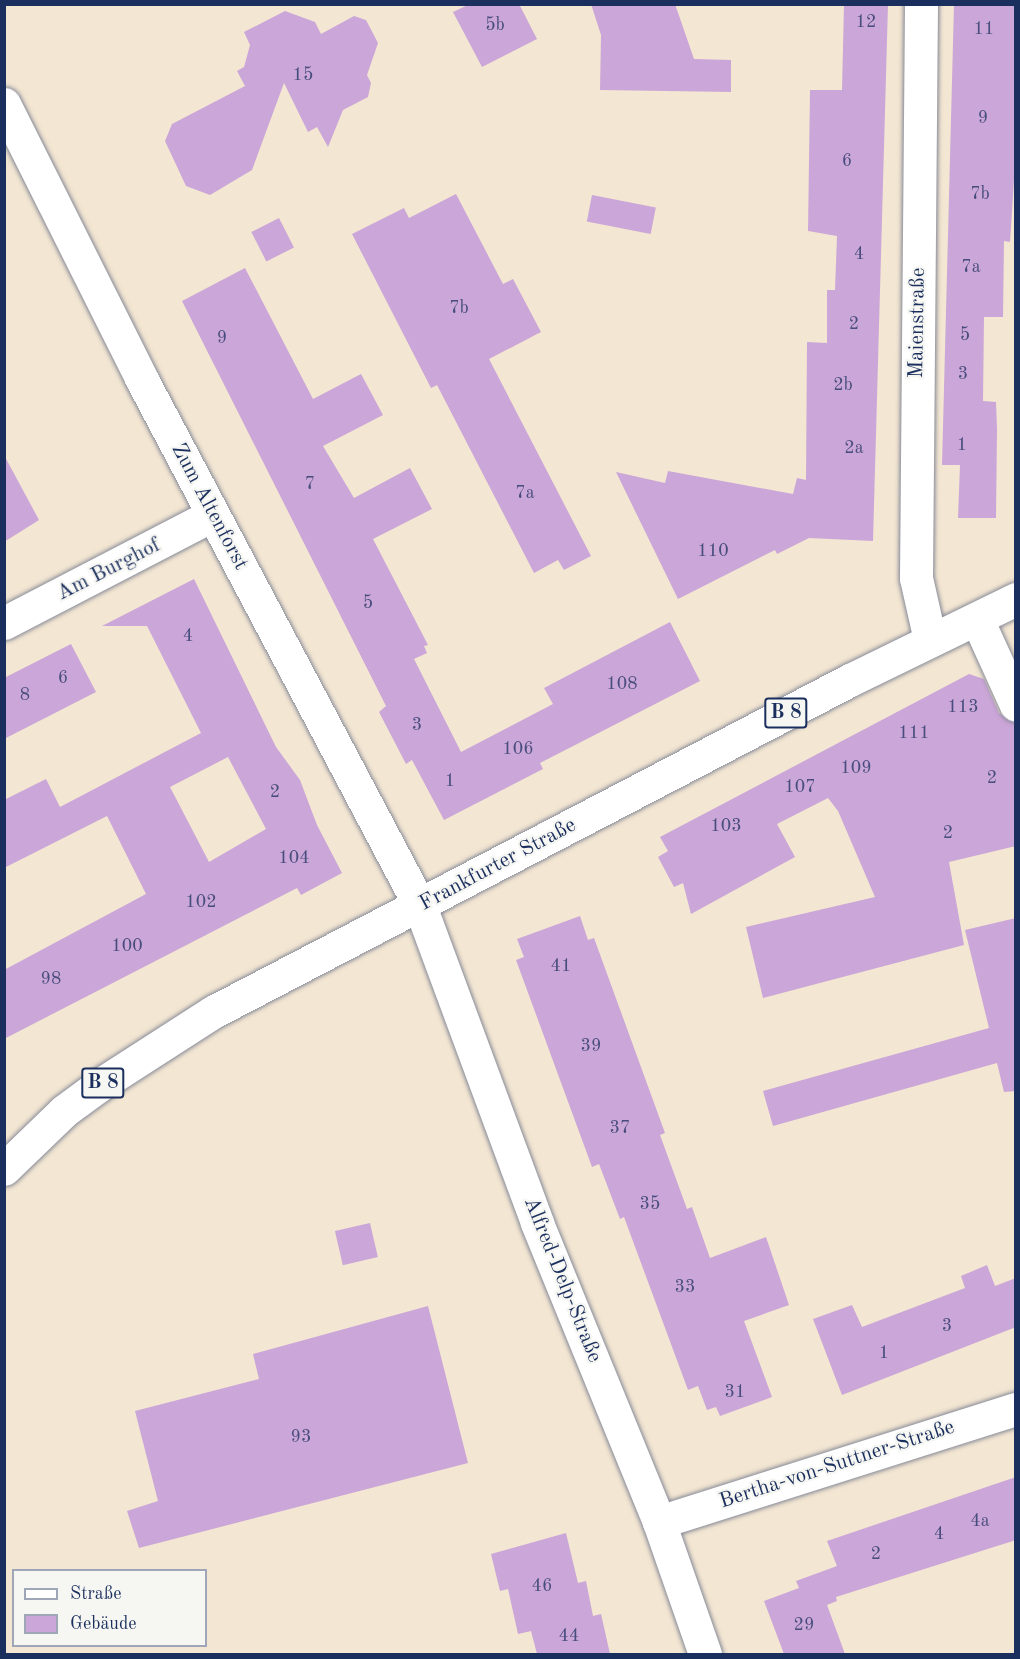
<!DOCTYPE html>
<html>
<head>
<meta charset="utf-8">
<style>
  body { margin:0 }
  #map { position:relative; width:1020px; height:1659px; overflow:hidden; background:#f3e6d2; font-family:"Old Standard TT",serif }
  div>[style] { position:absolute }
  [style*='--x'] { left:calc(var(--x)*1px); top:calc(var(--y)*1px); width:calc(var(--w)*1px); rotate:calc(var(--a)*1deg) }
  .building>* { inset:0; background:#cba6d8; transform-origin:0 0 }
  .roads { filter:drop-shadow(0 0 2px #878a98) drop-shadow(0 0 2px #878a98) }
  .minor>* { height:33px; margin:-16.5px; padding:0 16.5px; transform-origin:16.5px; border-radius:16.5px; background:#fff }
  .primary>* { height:33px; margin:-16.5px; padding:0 16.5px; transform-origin:16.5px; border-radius:16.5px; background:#fff }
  span { translate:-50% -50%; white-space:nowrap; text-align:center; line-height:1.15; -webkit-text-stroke:4.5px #f6f6f2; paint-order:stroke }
  .number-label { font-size:18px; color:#474d7c }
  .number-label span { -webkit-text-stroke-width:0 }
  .shield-label span { padding:2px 4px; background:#f6f6f2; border:2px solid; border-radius:4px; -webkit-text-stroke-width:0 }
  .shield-label { font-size:20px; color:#1b2f5e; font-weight:700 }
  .street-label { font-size:21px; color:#1b2f5e }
  .frame { position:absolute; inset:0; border:6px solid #1b2f5e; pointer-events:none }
  .legend { position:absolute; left:12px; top:1569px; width:195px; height:78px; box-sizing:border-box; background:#f6f6f2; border:2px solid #9ea6b7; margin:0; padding:8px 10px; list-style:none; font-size:18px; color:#1b2f5e }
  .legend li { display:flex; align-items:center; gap:12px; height:30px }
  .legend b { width:30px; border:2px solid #9ea6b7 }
</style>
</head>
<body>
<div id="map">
  <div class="building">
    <i style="clip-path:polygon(470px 4px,519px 4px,537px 39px,482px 67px,453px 12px)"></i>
    <i style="clip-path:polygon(591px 4px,675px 4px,694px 59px,731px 60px,731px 92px,600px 90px,601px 35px)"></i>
    <i style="clip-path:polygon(844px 4px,888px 4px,873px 541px,809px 538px,777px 554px,775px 550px,678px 599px,616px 472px,665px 483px,668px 471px,793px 494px,797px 478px,806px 480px,807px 342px,827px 343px,827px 290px,835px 290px,837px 236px,808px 231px,810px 90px,842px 90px)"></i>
    <i style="clip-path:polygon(954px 4px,1015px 4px,1016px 149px,1010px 242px,1004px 241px,1003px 317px,984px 317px,983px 401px,996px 402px,997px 429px,996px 518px,958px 518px,960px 465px,942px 465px)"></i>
    <i style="clip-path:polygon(285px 11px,315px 22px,321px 34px,354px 16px,366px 20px,378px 43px,367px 75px,371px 83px,368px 97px,343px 110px,328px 147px,317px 127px,308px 132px,284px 83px,252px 170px,210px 195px,186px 186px,165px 141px,172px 124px,245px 86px,237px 71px,244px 67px,250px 45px,244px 32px)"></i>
    <i style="clip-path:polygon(456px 194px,503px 284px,513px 279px,541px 332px,489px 359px,591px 556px,564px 570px,558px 560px,534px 573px,437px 385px,431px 388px,352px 234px,404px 208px,409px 218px)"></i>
    <i style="left:592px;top:195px;width:65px;height:27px;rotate:11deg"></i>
    <i style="left:279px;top:218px;width:33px;height:31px;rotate:63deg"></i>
    <i style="clip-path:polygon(245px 268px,313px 399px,361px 374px,383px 415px,323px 446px,354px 498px,410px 468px,432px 509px,373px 539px,428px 645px,424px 646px,427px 653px,414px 659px,461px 752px,553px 704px,544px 688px,670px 622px,700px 681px,540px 763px,543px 769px,444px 820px,412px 760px,406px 764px,379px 712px,386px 706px,182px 301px)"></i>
    <i style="clip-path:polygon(4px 455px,39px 520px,4px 542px)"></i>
    <i style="clip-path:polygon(evenodd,194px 579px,276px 747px,300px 780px,317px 825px,342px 873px,301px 895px,297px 888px,4px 1039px,4px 970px,146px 894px,107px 816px,4px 868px,4px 800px,46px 779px,60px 807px,201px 733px,147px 626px,102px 626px,194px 579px,228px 757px,266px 829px,209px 862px,170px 787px,228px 757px)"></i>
    <i style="clip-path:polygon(71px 644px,96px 692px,4px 739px,4px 678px)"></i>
    <i style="clip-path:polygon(969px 674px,984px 679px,999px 713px,1016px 724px,1016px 846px,949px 862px,964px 945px,763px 998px,746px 927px,875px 897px,838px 811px,828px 798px,777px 824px,795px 857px,691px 914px,683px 883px,674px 887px,658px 857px,668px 851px,660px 837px)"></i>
    <i style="clip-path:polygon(580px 916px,588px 940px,594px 938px,665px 1133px,660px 1135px,687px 1209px,692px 1207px,710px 1258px,766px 1237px,789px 1305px,744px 1321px,772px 1397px,720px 1416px,716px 1407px,707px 1410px,698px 1386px,688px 1390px,624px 1217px,620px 1219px,599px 1164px,592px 1167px,516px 960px,524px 957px,517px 939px)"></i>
    <i style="clip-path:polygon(1016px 918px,1016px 1091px,1004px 1092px,997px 1063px,773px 1126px,763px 1091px,989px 1028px,965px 930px)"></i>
    <i style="left:370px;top:1223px;width:35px;height:36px;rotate:77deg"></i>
    <i style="clip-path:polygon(987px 1265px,995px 1286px,1016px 1278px,1016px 1327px,842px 1395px,813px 1319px,852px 1305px,862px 1327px,965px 1288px,961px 1276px)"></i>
    <i style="clip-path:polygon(428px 1306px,468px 1463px,139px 1548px,127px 1511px,158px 1501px,135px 1411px,259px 1379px,253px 1354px)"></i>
    <i style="clip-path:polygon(1016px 1477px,1016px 1540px,836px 1597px,837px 1601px,827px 1605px,845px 1654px,784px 1654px,764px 1601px,799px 1588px,796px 1581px,837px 1566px,827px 1541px)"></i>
    <i style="clip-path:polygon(566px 1533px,578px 1583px,586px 1581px,593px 1616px,601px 1614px,610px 1654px,537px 1654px,531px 1631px,518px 1634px,508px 1589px,500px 1591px,491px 1554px)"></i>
  </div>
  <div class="roads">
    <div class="minor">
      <i style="--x:921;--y:4;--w:574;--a:90.5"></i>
      <i style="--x:916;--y:578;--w:64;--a:77.3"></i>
      <i style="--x:4;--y:104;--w:306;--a:63.4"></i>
      <i style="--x:141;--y:378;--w:597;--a:62.15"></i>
      <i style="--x:420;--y:906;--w:338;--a:69.7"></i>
      <i style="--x:537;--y:1223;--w:323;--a:67.8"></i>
      <i style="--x:659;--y:1522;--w:140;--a:70.8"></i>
      <i style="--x:977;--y:619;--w:94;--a:65.6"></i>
      <i style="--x:4;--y:623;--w:234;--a:-27.4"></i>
      <i style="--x:659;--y:1522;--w:374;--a:-17.6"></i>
    </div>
    <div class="primary">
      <i style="--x:4;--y:1169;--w:83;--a:-44"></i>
      <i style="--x:64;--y:1111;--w:42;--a:-36.3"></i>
      <i style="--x:98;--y:1086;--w:137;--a:-32.8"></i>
      <i style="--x:213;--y:1012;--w:718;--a:-27.53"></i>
      <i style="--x:850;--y:680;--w:185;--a:-26"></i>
    </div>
  </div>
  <div class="number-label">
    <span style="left:866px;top:22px">12</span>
    <span style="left:495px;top:25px">5b</span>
    <span style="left:984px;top:29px">11</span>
    <span style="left:303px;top:75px">15</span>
    <span style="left:983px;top:118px">9</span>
    <span style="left:847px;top:161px">6</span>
    <span style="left:980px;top:194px">7b</span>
    <span style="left:859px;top:254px">4</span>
    <span style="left:971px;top:267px">7a</span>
    <span style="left:459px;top:308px">7b</span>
    <span style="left:854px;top:324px">2</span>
    <span style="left:965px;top:335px">5</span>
    <span style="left:222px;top:338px">9</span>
    <span style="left:963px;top:374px">3</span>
    <span style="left:843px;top:385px">2b</span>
    <span style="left:962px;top:445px">1</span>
    <span style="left:854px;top:448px">2a</span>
    <span style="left:310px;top:484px">7</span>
    <span style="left:525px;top:493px">7a</span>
    <span style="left:713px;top:551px">110</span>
    <span style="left:368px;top:603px">5</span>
    <span style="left:188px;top:636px">4</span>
    <span style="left:63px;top:678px">6</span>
    <span style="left:622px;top:684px">108</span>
    <span style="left:25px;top:695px">8</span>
    <span style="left:963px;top:707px">113</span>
    <span style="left:417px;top:725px">3</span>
    <span style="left:914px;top:733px">111</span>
    <span style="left:518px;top:749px">106</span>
    <span style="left:856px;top:768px">109</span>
    <span style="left:992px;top:778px">2</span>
    <span style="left:450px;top:781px">1</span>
    <span style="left:800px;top:787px">107</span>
    <span style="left:275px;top:792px">2</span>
    <span style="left:726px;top:826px">103</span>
    <span style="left:948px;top:833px">2</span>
    <span style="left:294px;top:858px">104</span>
    <span style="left:201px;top:902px">102</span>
    <span style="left:127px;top:946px">100</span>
    <span style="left:561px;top:966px">41</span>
    <span style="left:51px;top:979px">98</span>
    <span style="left:591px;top:1046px">39</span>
    <span style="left:620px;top:1128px">37</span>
    <span style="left:650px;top:1204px">35</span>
    <span style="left:685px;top:1287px">33</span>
    <span style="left:947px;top:1326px">3</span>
    <span style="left:884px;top:1353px">1</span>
    <span style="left:735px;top:1392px">31</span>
    <span style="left:301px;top:1437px">93</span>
    <span style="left:980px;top:1521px">4a</span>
    <span style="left:939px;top:1534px">4</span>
    <span style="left:876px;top:1554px">2</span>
    <span style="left:542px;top:1586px">46</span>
    <span style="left:804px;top:1625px">29</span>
    <span style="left:569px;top:1636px">44</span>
  </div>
  <div class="shield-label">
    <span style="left:786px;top:713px">B 8</span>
    <span style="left:103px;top:1083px">B 8</span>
  </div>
  <div class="street-label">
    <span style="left:918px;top:323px;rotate:-89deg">Maienstraße</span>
    <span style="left:209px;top:507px;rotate:62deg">Zum Altenforst</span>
    <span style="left:109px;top:570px;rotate:-27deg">Am Burghof</span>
    <span style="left:498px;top:865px;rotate:-28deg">Frankfurter Straße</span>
    <span style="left:562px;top:1280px;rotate:68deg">Alfred-Delp-Straße</span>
    <span style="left:837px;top:1465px;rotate:-18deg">Bertha-von-Suttner-Straße</span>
  </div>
  <div class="frame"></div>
  <ul class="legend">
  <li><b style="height:8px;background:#fff"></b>Straße</li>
  <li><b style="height:16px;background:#cba6d8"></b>Gebäude</li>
  </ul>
</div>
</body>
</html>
